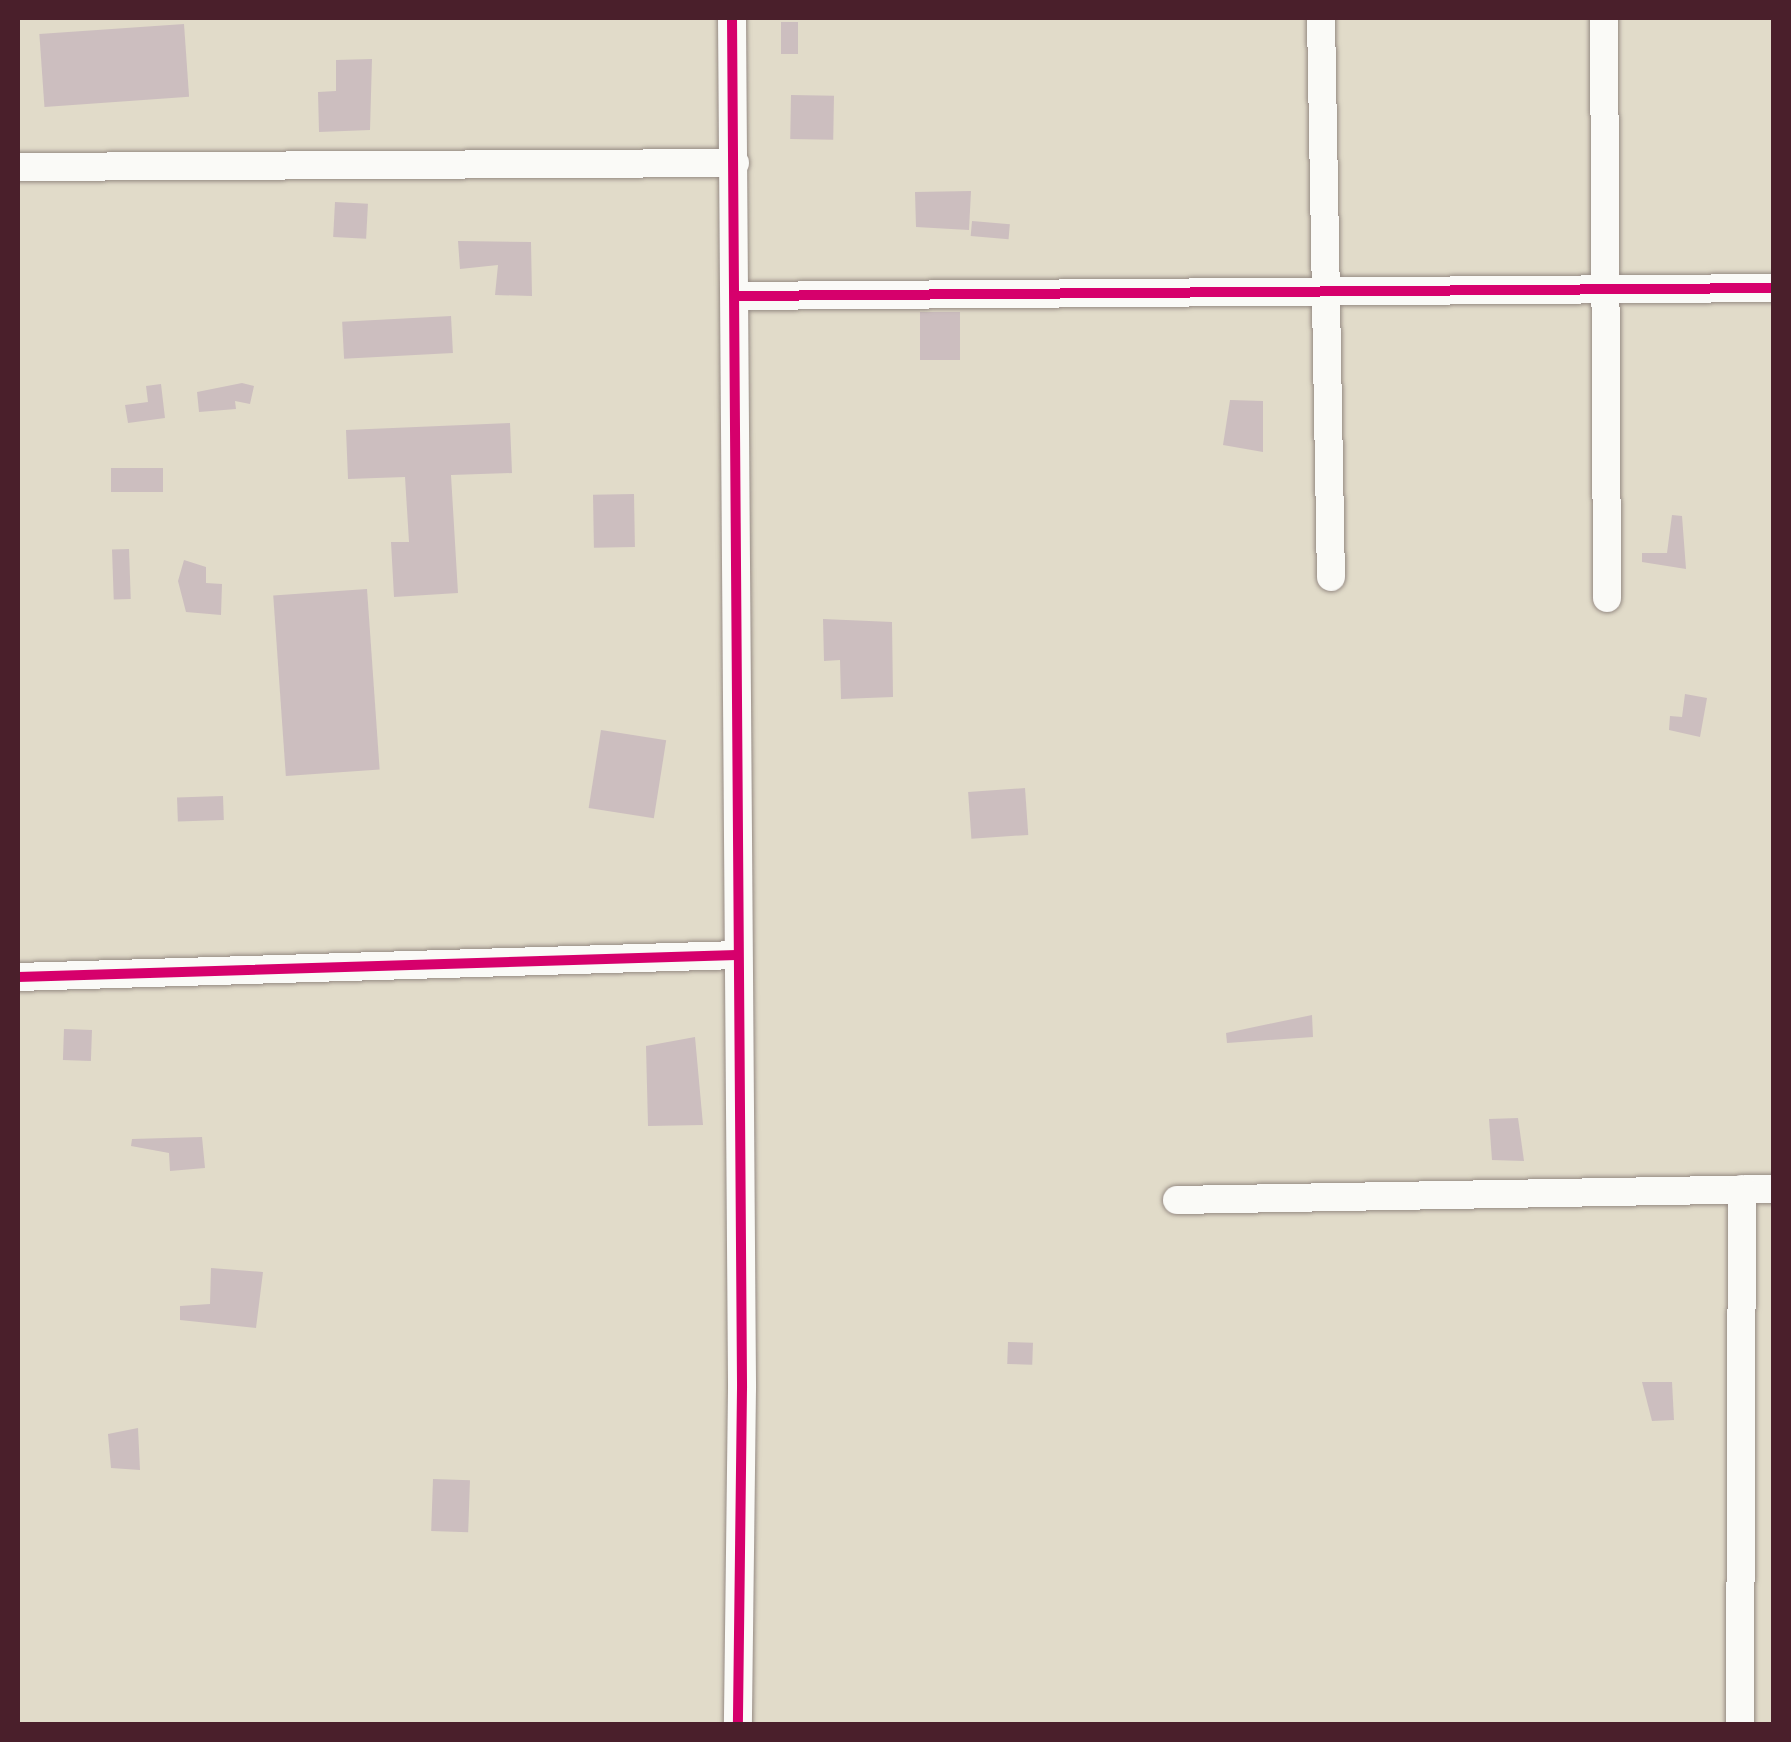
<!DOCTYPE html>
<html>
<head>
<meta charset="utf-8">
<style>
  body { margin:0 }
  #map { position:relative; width:1791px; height:1742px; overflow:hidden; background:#e1dbc9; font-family:Dekko,sans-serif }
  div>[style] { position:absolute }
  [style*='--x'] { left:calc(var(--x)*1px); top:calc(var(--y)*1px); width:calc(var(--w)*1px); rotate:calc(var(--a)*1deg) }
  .building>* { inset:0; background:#ccbebf; transform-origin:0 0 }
  .roads { filter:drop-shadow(0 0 2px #958a83) drop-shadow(0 0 2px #958a83) }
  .minor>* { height:28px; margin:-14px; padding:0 14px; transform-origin:14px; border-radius:14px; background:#fafaf7 }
  .cycleway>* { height:10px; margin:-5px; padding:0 5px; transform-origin:5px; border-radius:5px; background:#d6006c }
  span { translate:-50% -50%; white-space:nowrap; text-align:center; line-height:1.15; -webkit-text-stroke:8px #fcf5e5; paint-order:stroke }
  .frame { position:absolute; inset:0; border:20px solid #4a1f2b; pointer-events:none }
</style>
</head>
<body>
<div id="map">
  <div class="building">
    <i style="left:781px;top:22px;width:17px;height:32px"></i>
    <i style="left:184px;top:24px;width:73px;height:145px;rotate:86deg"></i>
    <i style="clip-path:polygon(372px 59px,370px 130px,319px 132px,318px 92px,336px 91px,336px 60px)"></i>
    <i style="left:791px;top:95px;width:43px;height:44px;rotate:1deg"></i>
    <i style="clip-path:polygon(971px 191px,969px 230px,916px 227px,915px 192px)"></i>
    <i style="left:335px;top:202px;width:33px;height:35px;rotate:3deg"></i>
    <i style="left:972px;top:221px;width:38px;height:15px;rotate:5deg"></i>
    <i style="clip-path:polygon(458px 241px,531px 242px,532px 296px,495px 295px,498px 265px,460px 269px)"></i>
    <i style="left:920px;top:312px;width:40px;height:48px"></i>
    <i style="left:451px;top:316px;width:37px;height:109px;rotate:87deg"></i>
    <i style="clip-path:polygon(242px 383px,254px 386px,250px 404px,235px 401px,236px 409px,199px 412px,197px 392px)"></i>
    <i style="clip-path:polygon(161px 384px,165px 418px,128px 423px,125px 405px,148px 402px,146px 386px)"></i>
    <i style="clip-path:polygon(1230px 400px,1263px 401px,1263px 452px,1223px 445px)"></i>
    <i style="clip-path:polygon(510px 423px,512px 473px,451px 475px,458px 593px,394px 597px,391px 542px,409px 542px,405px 477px,348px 479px,346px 430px)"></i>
    <i style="left:111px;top:468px;width:52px;height:24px"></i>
    <i style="left:634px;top:494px;width:53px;height:41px;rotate:89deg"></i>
    <i style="clip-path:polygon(1672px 515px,1682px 516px,1686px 569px,1642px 562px,1642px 553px,1667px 553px)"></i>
    <i style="left:129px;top:549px;width:50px;height:17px;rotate:88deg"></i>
    <i style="clip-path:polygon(184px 560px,206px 567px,206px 583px,222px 584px,221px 615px,186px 612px,178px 581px)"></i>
    <i style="left:367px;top:589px;width:181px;height:94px;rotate:86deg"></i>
    <i style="clip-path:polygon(823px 619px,892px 622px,893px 697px,841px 699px,840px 660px,824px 661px)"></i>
    <i style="clip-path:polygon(1685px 694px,1707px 698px,1700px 737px,1669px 730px,1670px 716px,1682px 717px)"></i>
    <i style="left:601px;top:730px;width:66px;height:79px;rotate:9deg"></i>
    <i style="left:1025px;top:788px;width:47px;height:57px;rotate:86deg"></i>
    <i style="left:223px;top:796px;width:24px;height:46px;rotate:88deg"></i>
    <i style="clip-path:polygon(1312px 1015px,1313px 1037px,1227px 1043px,1226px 1033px)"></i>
    <i style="left:64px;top:1029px;width:28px;height:31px;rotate:2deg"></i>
    <i style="clip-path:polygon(695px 1037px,703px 1125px,648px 1126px,646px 1046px)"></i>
    <i style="clip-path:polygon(1518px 1118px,1524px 1161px,1492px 1160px,1489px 1119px)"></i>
    <i style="clip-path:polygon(202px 1137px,205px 1168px,170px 1171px,169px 1153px,131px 1146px,132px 1139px)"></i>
    <i style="clip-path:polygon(211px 1268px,263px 1272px,256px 1328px,180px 1320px,180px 1306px,210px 1304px)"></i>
    <i style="left:1008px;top:1342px;width:25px;height:22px;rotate:2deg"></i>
    <i style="clip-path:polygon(1642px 1382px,1672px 1382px,1674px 1420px,1652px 1421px)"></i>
    <i style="clip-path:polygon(138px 1428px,140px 1470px,111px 1468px,108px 1434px)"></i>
    <i style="left:433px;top:1479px;width:37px;height:52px;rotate:2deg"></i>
  </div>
  <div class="roads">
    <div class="minor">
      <i style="--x:732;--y:18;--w:1370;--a:89.58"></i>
      <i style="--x:742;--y:1388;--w:336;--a:90.7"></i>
      <i style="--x:1321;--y:18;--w:559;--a:88.98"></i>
      <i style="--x:1604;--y:18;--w:580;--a:89.7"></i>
      <i style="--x:18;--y:167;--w:717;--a:-0.32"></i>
      <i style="--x:735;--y:296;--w:1039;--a:-0.44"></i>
      <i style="--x:18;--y:977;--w:719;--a:-1.75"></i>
      <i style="--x:1177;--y:1200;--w:597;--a:-1.06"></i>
      <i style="--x:1740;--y:1724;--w:535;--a:-89.79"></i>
    </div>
  </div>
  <div class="cycleway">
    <i style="--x:732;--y:18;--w:1370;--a:89.58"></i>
    <i style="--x:742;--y:1388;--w:336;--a:90.7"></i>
    <i style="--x:735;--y:296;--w:1039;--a:-0.44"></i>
    <i style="--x:18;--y:977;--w:719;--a:-1.75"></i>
  </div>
  <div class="frame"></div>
</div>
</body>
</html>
